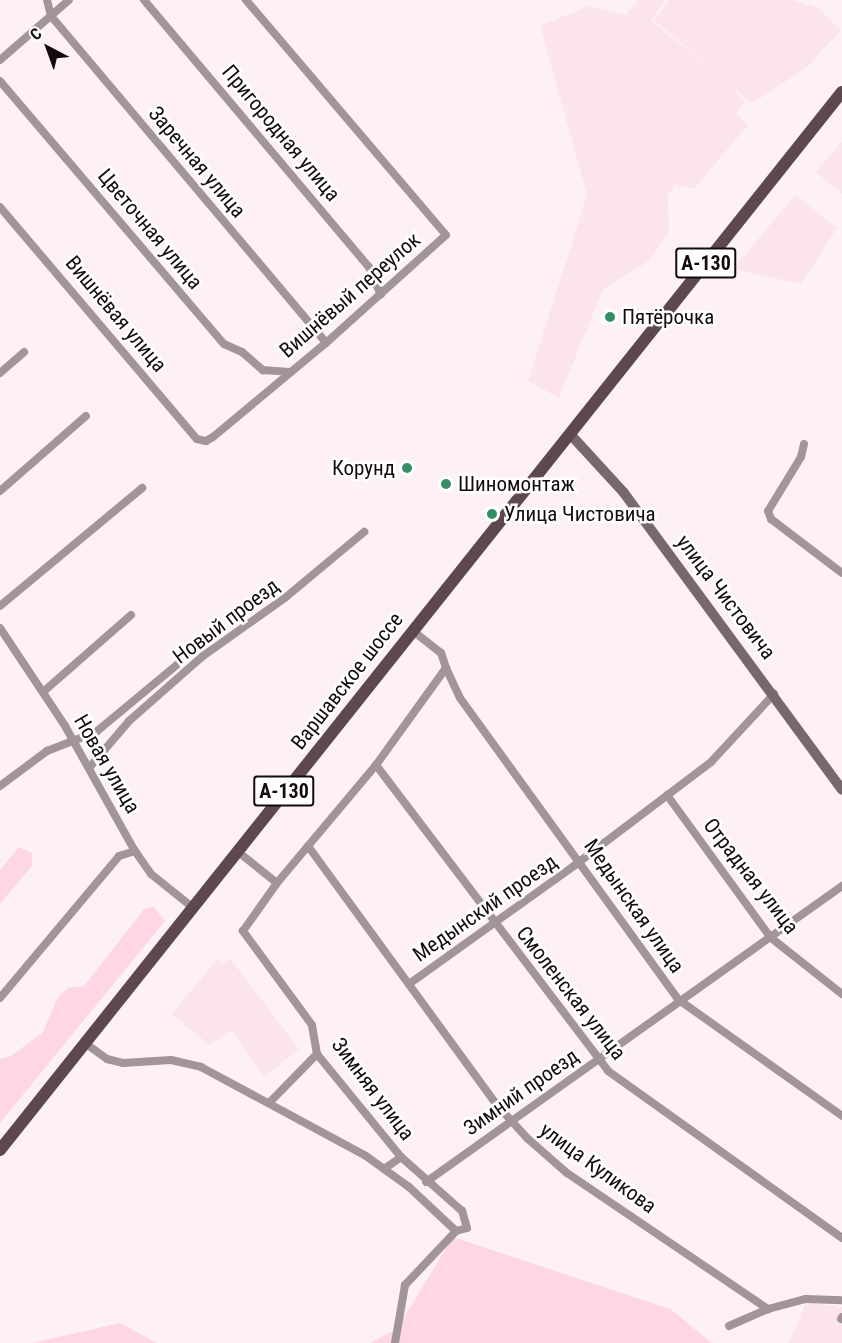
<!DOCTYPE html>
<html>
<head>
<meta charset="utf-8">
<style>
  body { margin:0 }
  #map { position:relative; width:842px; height:1343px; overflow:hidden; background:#fef1f6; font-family:"Roboto Condensed",sans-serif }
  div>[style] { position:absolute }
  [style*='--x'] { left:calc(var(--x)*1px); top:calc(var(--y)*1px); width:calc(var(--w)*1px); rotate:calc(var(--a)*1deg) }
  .built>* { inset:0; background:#fce4ed }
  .green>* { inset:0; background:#fed6e5 }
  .street>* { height:8px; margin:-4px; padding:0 4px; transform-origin:4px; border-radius:4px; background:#a29599 }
  .secondary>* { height:10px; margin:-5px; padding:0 5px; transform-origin:5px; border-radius:5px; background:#79676e }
  .primary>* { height:12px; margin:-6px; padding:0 6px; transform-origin:6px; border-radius:6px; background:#5d484f }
  .dots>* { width:16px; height:16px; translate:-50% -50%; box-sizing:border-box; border:3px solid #fff; border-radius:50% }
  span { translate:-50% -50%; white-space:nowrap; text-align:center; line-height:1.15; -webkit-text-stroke:5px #fff; paint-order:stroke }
  .shield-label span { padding:2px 4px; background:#fff; border:2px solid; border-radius:4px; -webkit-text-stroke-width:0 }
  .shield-label { font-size:20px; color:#150b0f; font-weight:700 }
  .street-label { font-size:21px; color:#150b0f }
  .poi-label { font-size:21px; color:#150b0f }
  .left { translate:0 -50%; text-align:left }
  .right { translate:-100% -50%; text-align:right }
  .north { position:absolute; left:18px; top:18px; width:60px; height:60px; -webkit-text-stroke:4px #fff; paint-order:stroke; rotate:319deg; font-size:16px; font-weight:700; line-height:24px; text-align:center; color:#150b0f }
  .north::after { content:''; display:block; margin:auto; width:21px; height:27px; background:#150b0f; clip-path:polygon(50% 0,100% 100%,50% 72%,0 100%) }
</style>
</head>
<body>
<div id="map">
  <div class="built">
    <i style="clip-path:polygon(638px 0,665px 0,651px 20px,720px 77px,654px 20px,669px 0,793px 0,818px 8px,841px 30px,806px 68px,756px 101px,749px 102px,728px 83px,745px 102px,736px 113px,748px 125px,694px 189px,675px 184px,668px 195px,669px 233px,649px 261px,603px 289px,559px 398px,528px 381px,587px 195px,540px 26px,589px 6px,626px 15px)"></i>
    <i style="clip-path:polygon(842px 142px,842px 194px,816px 172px)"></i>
    <i style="clip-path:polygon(795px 195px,837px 228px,801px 284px,733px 269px)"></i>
    <i style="clip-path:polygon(230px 958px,299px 1049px,264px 1077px,232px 1030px,209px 1045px,172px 1014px,217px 959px,223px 964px)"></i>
    <i style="clip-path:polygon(806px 1302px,842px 1307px,842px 1343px,789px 1343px)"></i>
  </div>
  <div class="green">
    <i style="clip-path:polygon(19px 847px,32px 853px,32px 866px,0 904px,0 870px)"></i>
    <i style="clip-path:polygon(154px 907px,165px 921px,0 1123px,0 1059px,11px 1056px,43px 1032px,58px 997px,68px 988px,84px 986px,145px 908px)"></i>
    <i style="clip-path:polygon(453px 1237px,670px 1309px,712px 1343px,370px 1343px,397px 1329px)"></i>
    <i style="clip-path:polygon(120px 1323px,157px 1343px,32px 1343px)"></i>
  </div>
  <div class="street">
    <i style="--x:47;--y:0;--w:16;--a:76"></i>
    <i style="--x:51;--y:16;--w:427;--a:49.9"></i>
    <i style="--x:144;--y:0;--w:349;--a:49.9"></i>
    <i style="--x:369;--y:267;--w:30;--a:67"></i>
    <i style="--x:0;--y:60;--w:91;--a:-41"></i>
    <i style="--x:0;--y:81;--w:345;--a:49.6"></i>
    <i style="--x:224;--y:344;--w:20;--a:24"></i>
    <i style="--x:242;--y:352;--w:28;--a:41"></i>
    <i style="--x:263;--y:370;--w:27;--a:4"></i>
    <i style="--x:0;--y:207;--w:304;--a:49.7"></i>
    <i style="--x:197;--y:439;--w:9;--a:13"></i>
    <i style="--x:206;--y:441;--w:8;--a:-30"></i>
    <i style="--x:213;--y:437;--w:147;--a:-39.8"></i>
    <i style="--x:326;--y:343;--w:161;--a:-42"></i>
    <i style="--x:446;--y:235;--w:309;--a:-130.4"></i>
    <i style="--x:0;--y:373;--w:32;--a:-41"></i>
    <i style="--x:804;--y:444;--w:13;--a:103"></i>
    <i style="--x:801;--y:457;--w:63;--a:121.4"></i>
    <i style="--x:768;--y:511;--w:9;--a:69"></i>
    <i style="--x:771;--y:519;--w:89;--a:37.3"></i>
    <i style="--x:0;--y:491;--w:114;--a:-41.1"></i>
    <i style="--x:0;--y:606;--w:185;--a:-39.7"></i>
    <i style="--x:0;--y:628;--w:118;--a:56.4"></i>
    <i style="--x:65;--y:726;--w:143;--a:60.8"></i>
    <i style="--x:135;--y:851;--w:28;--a:55"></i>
    <i style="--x:151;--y:874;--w:53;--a:38.8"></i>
    <i style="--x:446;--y:668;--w:33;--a:65"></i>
    <i style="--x:460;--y:698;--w:373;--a:54.1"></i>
    <i style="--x:679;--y:1000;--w:200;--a:35.4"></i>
    <i style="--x:43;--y:692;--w:117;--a:-41.2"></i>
    <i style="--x:376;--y:765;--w:384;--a:52.8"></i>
    <i style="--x:608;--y:1071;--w:287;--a:35.5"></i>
    <i style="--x:89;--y:768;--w:62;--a:-49.6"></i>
    <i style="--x:129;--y:721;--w:98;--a:-41.3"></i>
    <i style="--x:203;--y:656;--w:102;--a:-35.4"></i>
    <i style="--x:286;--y:597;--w:102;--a:-39.8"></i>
    <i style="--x:0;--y:786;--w:59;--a:-36.7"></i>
    <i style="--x:47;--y:751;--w:53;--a:-21.2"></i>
    <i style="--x:96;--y:732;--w:108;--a:-39.7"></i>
    <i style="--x:667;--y:795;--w:175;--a:54"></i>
    <i style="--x:770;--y:937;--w:92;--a:38.4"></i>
    <i style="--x:308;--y:846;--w:321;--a:53.9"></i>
    <i style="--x:497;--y:1105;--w:45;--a:47.7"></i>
    <i style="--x:527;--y:1138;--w:53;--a:41.2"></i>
    <i style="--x:567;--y:1173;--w:243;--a:34.1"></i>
    <i style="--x:768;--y:1309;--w:39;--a:-15"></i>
    <i style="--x:806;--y:1299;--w:36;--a:2"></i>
    <i style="--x:237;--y:851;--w:51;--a:38.7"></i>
    <i style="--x:409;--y:984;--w:204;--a:-35.6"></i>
    <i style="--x:575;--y:865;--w:171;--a:-37.1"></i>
    <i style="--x:711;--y:762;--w:93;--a:-47.2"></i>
    <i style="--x:0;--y:998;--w:185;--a:-50"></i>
    <i style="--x:119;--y:856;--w:17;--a:-17"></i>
    <i style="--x:85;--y:1043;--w:27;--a:36"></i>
    <i style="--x:107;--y:1059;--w:16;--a:14"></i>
    <i style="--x:123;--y:1063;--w:48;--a:-3.6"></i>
    <i style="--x:171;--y:1060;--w:31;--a:13"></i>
    <i style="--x:201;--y:1067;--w:187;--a:28.3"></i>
    <i style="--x:366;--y:1156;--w:53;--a:35.8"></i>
    <i style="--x:409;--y:1187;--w:64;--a:43.1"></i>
    <i style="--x:456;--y:1231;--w:11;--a:-15"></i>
    <i style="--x:467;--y:1228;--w:18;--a:-106"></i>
    <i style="--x:462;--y:1211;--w:81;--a:-138.5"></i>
    <i style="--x:401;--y:1157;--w:133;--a:-129.2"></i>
    <i style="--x:317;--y:1054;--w:29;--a:-100"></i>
    <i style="--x:312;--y:1025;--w:117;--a:-126.3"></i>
    <i style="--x:243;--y:931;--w:59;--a:-54.7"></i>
    <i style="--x:277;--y:883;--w:154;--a:-50"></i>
    <i style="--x:376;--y:765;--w:120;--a:-54.2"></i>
    <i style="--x:446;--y:668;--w:16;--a:-108"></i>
    <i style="--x:441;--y:653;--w:37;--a:-142"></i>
    <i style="--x:270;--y:1102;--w:67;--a:-45.6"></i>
    <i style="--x:384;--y:1169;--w:21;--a:-35"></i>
    <i style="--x:426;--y:1182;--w:511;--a:-35.43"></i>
    <i style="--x:841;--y:1319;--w:2;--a:-63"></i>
    <i style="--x:729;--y:1326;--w:43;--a:-23.6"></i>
    <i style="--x:395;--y:1343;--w:59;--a:-80.2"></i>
    <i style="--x:405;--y:1285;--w:74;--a:-46.6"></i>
  </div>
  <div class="secondary">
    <i style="--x:570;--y:434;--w:80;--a:47.5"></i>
    <i style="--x:624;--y:493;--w:368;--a:53.7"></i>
  </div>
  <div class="primary">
    <i style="--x:0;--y:1150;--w:1352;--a:-51.49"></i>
  </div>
  <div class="dots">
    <i style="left:610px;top:317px;background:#368e64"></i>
    <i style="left:407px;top:468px;background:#368e64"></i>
    <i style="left:446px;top:484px;background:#368e64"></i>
    <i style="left:492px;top:514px;background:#368e64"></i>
  </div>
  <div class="shield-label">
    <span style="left:706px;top:263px">А-130</span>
    <span style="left:284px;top:791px">А-130</span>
  </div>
  <div class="street-label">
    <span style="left:281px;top:133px;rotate:50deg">Пригородная улица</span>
    <span style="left:197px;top:162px;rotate:50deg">Заречная улица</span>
    <span style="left:150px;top:229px;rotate:50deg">Цветочная улица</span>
    <span style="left:350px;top:295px;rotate:-41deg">Вишнёвый переулок</span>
    <span style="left:116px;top:314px;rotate:50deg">Вишнёвая улица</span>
    <span style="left:726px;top:597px;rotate:53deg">улица Чистовича</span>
    <span style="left:226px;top:621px;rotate:-37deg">Новый проезд</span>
    <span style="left:347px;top:681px;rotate:-52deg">Варшавское шоссе</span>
    <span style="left:107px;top:764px;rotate:60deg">Новая улица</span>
    <span style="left:751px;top:876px;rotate:52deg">Отрадная улица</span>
    <span style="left:634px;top:906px;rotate:55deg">Медынская улица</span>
    <span style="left:485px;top:908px;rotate:-35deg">Медынский проезд</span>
    <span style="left:571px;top:993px;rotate:52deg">Смоленская улица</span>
    <span style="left:373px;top:1089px;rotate:53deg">Зимняя улица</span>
    <span style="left:521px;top:1092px;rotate:-35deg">Зимний проезд</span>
    <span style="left:598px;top:1168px;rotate:36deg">улица Куликова</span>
  </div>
  <div class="poi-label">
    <span class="left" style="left:622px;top:317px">Пятёрочка</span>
    <span class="right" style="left:395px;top:468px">Корунд</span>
    <span class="left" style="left:458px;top:484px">Шиномонтаж</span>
    <span class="left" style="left:504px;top:514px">Улица Чистовича</span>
  </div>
  <div class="north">С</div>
</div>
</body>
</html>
